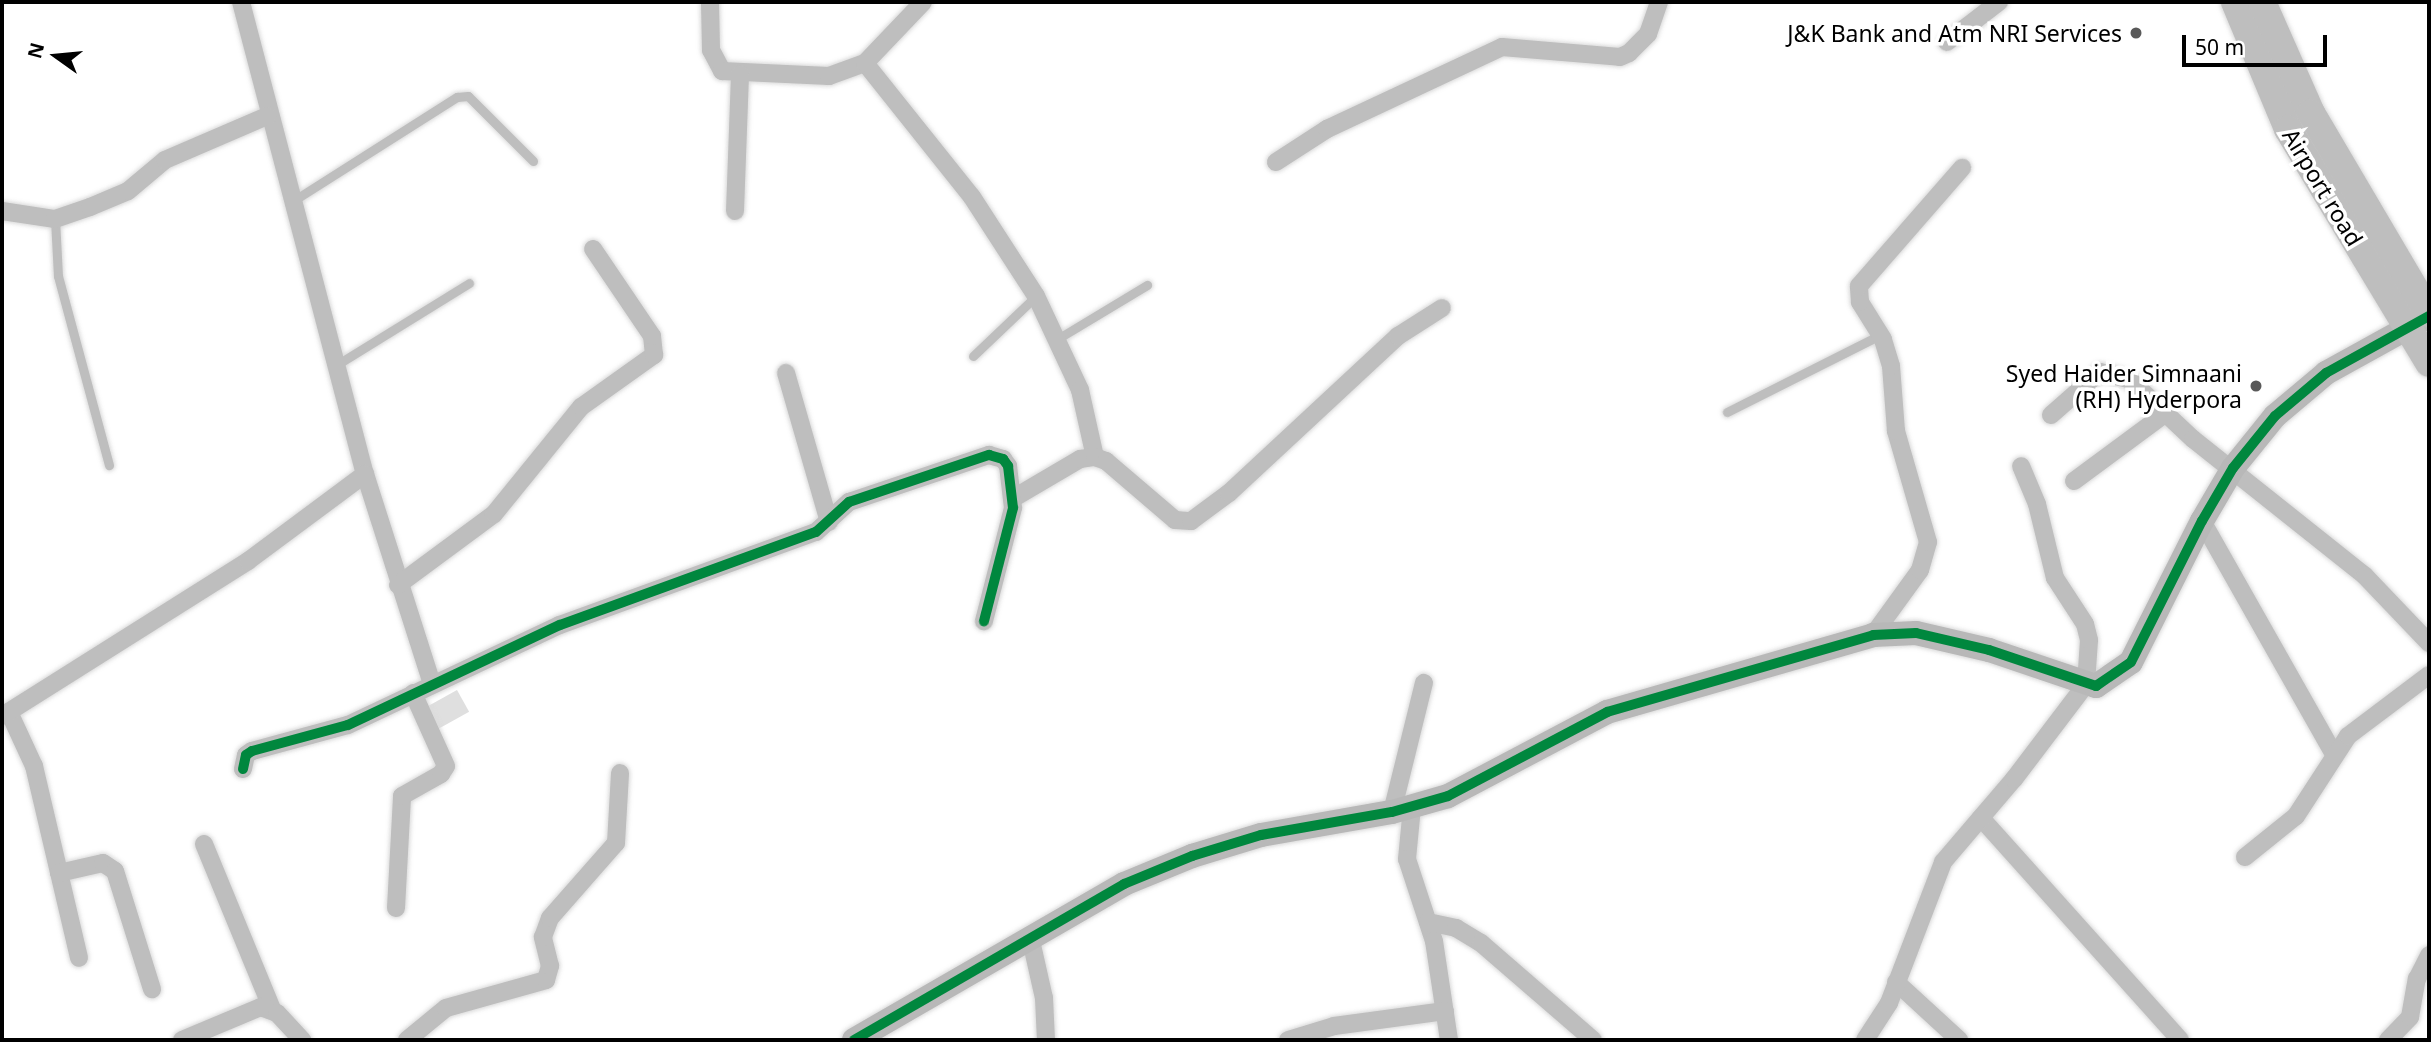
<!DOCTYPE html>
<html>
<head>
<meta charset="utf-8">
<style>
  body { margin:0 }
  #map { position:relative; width:2431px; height:1042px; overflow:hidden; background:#fff; font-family:"Noto Sans",sans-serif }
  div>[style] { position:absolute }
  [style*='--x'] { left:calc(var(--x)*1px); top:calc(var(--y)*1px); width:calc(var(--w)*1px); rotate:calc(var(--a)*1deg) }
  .building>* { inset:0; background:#dfdfdf; transform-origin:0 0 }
  .roads { filter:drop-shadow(0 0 2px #dbdbdb) drop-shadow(0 0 2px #dbdbdb) }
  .lane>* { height:9px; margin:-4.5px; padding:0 4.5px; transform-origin:4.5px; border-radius:4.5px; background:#bebebe }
  .street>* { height:18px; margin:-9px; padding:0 9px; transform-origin:9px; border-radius:9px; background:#bebebe }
  .secondary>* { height:24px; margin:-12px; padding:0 12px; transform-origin:12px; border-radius:12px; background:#b8b8b8 }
  .primary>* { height:28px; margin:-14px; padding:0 14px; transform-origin:14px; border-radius:14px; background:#bebebe }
  .cycleway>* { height:10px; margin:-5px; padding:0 5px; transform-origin:5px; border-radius:5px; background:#00873e }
  .dots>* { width:19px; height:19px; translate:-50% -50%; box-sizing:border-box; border:4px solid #fff; border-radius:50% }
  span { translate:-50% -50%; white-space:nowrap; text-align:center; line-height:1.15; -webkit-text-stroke:7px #fff; paint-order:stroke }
  .poi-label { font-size:23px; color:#000 }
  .right { translate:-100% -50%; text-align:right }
  .street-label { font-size:23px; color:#000 }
  .frame { position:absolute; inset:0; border:4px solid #000; pointer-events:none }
  .north { position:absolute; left:21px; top:21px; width:70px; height:70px; -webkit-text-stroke:5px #fff; paint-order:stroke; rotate:285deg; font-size:19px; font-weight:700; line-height:28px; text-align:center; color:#000 }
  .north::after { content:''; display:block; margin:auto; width:24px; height:32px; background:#000; clip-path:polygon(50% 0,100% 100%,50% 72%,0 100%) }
  .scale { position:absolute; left:2182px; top:35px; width:145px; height:32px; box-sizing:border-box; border:4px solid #000; border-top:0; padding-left:9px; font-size:21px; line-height:24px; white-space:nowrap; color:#000; -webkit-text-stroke:5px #fff; paint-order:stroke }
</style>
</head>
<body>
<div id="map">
  <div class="building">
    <i style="left:457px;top:690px;width:25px;height:37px;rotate:61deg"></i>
  </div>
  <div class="roads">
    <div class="lane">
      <i style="--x:296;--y:199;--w:191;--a:-32.4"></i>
      <i style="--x:457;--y:97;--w:11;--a:-5"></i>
      <i style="--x:468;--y:96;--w:92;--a:45"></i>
      <i style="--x:55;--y:219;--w:57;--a:87"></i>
      <i style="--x:58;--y:276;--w:196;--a:74.9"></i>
      <i style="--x:1059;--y:338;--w:103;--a:-31.1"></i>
      <i style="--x:973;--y:356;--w:87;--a:-43.6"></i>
      <i style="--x:338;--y:364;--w:154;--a:-31.7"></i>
      <i style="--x:1727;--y:412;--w:171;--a:-26.7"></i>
    </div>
    <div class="street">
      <i style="--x:241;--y:2;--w:488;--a:75.3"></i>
      <i style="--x:365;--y:474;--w:220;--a:72.3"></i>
      <i style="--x:710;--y:2;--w:48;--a:88.8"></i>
      <i style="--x:711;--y:50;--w:24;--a:62"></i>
      <i style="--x:722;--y:71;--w:107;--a:2.7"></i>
      <i style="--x:829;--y:76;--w:38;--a:-20"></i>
      <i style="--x:865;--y:63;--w:171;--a:51.4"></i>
      <i style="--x:972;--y:197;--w:118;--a:57.1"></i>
      <i style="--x:1036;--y:296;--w:104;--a:64.9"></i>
      <i style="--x:1080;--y:390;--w:69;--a:77.4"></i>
      <i style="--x:1947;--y:42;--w:66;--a:-37.6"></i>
      <i style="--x:865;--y:63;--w:84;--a:-46.4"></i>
      <i style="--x:1276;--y:162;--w:61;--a:-32.9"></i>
      <i style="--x:1327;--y:129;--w:193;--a:-25.1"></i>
      <i style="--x:1502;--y:47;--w:118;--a:4.8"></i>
      <i style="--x:1620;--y:57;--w:10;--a:-24"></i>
      <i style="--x:1629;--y:53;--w:27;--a:-45"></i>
      <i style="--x:1648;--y:34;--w:34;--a:-71"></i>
      <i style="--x:2;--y:211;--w:54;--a:8.6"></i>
      <i style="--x:55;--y:219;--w:37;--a:-19"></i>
      <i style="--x:90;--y:207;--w:41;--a:-22.8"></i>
      <i style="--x:128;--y:191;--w:48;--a:-40"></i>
      <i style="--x:165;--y:160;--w:111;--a:-23.3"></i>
      <i style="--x:735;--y:211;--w:137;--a:-87.9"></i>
      <i style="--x:786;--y:373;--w:155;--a:73.9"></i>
      <i style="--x:2051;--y:415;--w:65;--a:-41.3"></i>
      <i style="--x:2100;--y:372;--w:30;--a:14"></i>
      <i style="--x:2129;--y:379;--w:88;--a:43.2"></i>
      <i style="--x:2193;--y:439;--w:220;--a:38.5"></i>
      <i style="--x:2365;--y:576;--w:93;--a:46.3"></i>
      <i style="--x:2074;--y:481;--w:114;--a:-36.5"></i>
      <i style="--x:1012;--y:499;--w:79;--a:-30.5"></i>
      <i style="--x:1080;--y:459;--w:15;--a:-8"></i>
      <i style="--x:1095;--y:457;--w:12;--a:20"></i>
      <i style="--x:1106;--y:461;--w:91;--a:40.5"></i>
      <i style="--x:1175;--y:520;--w:16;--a:4"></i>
      <i style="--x:1191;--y:521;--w:47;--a:-36.4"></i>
      <i style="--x:1229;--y:493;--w:231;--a:-42.9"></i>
      <i style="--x:1398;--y:336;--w:52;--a:-32.5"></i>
      <i style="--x:2202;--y:521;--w:268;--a:60.5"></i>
      <i style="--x:398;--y:585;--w:119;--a:-36.5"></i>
      <i style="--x:494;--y:514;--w:138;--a:-50.9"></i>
      <i style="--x:581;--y:407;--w:90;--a:-35.5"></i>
      <i style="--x:654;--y:355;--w:19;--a:-96"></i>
      <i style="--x:652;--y:336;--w:105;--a:-124.1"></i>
      <i style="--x:1873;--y:635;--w:80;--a:-54.1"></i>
      <i style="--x:1920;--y:570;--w:29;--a:-74"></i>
      <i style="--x:1928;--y:542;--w:116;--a:-106.1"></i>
      <i style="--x:1896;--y:431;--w:65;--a:-94.4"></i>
      <i style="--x:1891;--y:366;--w:28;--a:-107"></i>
      <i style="--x:1883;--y:339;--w:44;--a:-121.9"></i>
      <i style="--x:1860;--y:302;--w:16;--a:-94"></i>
      <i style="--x:1859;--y:286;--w:157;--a:-48.9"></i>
      <i style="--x:9;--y:712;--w:60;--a:65.2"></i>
      <i style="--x:34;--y:766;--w:197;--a:76.8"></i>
      <i style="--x:2;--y:716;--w:291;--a:-32.2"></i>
      <i style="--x:248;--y:561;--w:146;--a:-36.6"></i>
      <i style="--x:243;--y:769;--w:14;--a:-78"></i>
      <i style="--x:246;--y:755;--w:7;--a:-34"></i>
      <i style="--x:252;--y:751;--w:99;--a:-15.2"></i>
      <i style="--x:348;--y:725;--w:234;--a:-25.3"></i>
      <i style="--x:560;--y:625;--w:272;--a:-20"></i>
      <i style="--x:816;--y:532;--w:45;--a:-42.3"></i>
      <i style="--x:849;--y:502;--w:148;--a:-18.6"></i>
      <i style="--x:989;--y:455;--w:15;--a:16"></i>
      <i style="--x:1003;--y:459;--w:9;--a:54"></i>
      <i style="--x:1008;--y:466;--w:42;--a:83.2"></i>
      <i style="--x:1013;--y:508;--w:117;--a:104.4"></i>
      <i style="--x:1412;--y:807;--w:52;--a:95.5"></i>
      <i style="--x:1407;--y:859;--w:86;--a:71.8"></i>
      <i style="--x:1434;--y:941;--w:100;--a:81.4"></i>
      <i style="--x:1392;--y:812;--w:133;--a:-76.1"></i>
      <i style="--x:1981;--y:818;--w:298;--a:48.1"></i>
      <i style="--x:204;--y:844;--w:178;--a:67.6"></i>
      <i style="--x:2245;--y:857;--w:65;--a:-38.8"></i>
      <i style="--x:2296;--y:816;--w:95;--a:-57"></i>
      <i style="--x:2348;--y:736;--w:101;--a:-37"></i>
      <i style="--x:59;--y:873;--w:45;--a:-12.8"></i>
      <i style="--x:103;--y:863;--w:14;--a:34"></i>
      <i style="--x:115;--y:871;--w:124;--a:72.6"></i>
      <i style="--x:396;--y:908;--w:112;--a:-86.9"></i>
      <i style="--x:402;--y:796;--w:45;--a:-29.4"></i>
      <i style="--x:441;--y:774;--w:9;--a:-58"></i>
      <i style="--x:446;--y:766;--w:80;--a:-114.3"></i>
      <i style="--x:1428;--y:922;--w:29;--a:12"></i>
      <i style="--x:1456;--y:928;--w:29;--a:31"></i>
      <i style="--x:1481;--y:943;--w:148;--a:40.9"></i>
      <i style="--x:1030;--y:936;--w:64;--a:77.3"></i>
      <i style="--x:1044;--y:998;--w:42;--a:87.3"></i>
      <i style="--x:1896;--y:982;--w:86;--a:42.6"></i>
      <i style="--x:182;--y:1040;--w:86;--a:-22.7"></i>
      <i style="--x:261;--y:1007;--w:17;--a:21"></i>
      <i style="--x:277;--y:1013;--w:37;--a:47"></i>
      <i style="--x:407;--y:1040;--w:50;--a:-39.4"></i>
      <i style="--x:446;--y:1008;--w:104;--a:-15.6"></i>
      <i style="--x:546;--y:980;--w:15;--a:-74"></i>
      <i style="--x:550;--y:966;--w:30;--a:-104"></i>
      <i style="--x:543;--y:937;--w:20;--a:-70"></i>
      <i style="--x:550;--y:918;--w:100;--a:-48.7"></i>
      <i style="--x:616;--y:843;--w:70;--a:-86.7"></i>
      <i style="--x:1288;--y:1040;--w:48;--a:-16.9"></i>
      <i style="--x:1334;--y:1026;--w:112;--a:-7.7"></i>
      <i style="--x:1865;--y:1040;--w:44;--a:-57"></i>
      <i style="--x:1889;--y:1003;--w:151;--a:-69"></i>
      <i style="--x:1943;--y:862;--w:109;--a:-49.5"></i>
      <i style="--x:2014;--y:779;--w:119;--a:-52.8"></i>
      <i style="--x:2086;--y:684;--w:44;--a:-86.1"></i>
      <i style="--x:2089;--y:640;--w:16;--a:-104"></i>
      <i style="--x:2085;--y:624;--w:55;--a:-123.1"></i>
      <i style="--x:2055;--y:578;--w:76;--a:-103.7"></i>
      <i style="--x:2037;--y:504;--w:41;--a:-112.8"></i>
      <i style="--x:2388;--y:1040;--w:32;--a:-46"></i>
      <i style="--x:2410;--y:1017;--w:39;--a:-80"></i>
      <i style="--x:2417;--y:979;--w:27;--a:-63"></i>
    </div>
    <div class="secondary">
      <i style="--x:854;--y:1040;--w:312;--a:-30"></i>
      <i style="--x:1124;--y:884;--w:74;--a:-22.4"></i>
      <i style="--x:1192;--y:856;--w:72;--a:-16.9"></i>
      <i style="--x:1261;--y:835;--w:133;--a:-10"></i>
      <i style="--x:1392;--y:812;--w:58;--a:-15.9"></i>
      <i style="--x:1448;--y:796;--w:180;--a:-27.8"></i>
      <i style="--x:1607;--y:712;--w:277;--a:-16.1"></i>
      <i style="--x:1873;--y:635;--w:43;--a:-2.7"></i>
      <i style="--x:1916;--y:633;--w:75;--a:13.1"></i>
      <i style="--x:1989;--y:650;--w:113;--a:18.6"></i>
      <i style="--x:2096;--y:686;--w:42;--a:-34.4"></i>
      <i style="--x:2131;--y:662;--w:158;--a:-63.3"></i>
      <i style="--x:2202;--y:521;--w:61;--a:-59.7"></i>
      <i style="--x:2233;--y:468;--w:67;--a:-51.1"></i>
      <i style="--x:2275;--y:416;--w:67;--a:-40.1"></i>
      <i style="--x:2326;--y:373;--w:112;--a:-28.9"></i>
    </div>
    <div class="primary">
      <i style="--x:2235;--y:2;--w:138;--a:67.3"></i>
      <i style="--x:2288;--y:129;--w:273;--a:58.9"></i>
      <i style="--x:2262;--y:2;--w:121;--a:66.2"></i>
      <i style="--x:2311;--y:113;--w:232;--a:59.5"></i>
    </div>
  </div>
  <div class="cycleway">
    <i style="--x:243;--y:769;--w:14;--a:-78"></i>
    <i style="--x:246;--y:755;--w:7;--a:-34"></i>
    <i style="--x:252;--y:751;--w:99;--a:-15.2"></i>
    <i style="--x:348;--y:725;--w:234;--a:-25.3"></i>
    <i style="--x:560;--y:625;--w:272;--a:-20"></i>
    <i style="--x:816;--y:532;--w:45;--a:-42.3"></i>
    <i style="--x:849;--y:502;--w:148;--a:-18.6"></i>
    <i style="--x:989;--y:455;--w:15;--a:16"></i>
    <i style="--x:1003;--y:459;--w:9;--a:54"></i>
    <i style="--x:1008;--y:466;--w:42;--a:83.2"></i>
    <i style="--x:1013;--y:508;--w:117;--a:104.4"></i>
    <i style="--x:854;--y:1040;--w:312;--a:-30"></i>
    <i style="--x:1124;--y:884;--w:74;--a:-22.4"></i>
    <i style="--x:1192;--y:856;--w:72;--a:-16.9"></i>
    <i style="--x:1261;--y:835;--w:133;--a:-10"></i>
    <i style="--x:1392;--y:812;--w:58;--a:-15.9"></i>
    <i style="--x:1448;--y:796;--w:180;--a:-27.8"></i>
    <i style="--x:1607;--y:712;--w:277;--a:-16.1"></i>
    <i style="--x:1873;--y:635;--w:43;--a:-2.7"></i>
    <i style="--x:1916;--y:633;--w:75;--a:13.1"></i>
    <i style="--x:1989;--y:650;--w:113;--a:18.6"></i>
    <i style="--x:2096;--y:686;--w:42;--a:-34.4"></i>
    <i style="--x:2131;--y:662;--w:158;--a:-63.3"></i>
    <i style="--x:2202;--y:521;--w:61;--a:-59.7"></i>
    <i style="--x:2233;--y:468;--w:67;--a:-51.1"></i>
    <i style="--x:2275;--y:416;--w:67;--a:-40.1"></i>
    <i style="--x:2326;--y:373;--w:118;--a:-29"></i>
  </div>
  <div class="dots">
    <i style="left:2136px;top:33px;background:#595959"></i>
    <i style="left:2256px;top:386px;background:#595959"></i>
  </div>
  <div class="poi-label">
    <span class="right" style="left:2122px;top:33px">J&amp;K Bank and Atm NRI Services</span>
    <span class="right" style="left:2242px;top:386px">Syed Haider Simnaani<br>(RH) Hyderpora</span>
  </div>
  <div class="street-label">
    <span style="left:2323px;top:187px;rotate:59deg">Airport road</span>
  </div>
  <div class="frame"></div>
  <div class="north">N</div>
  <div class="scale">50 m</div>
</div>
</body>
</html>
